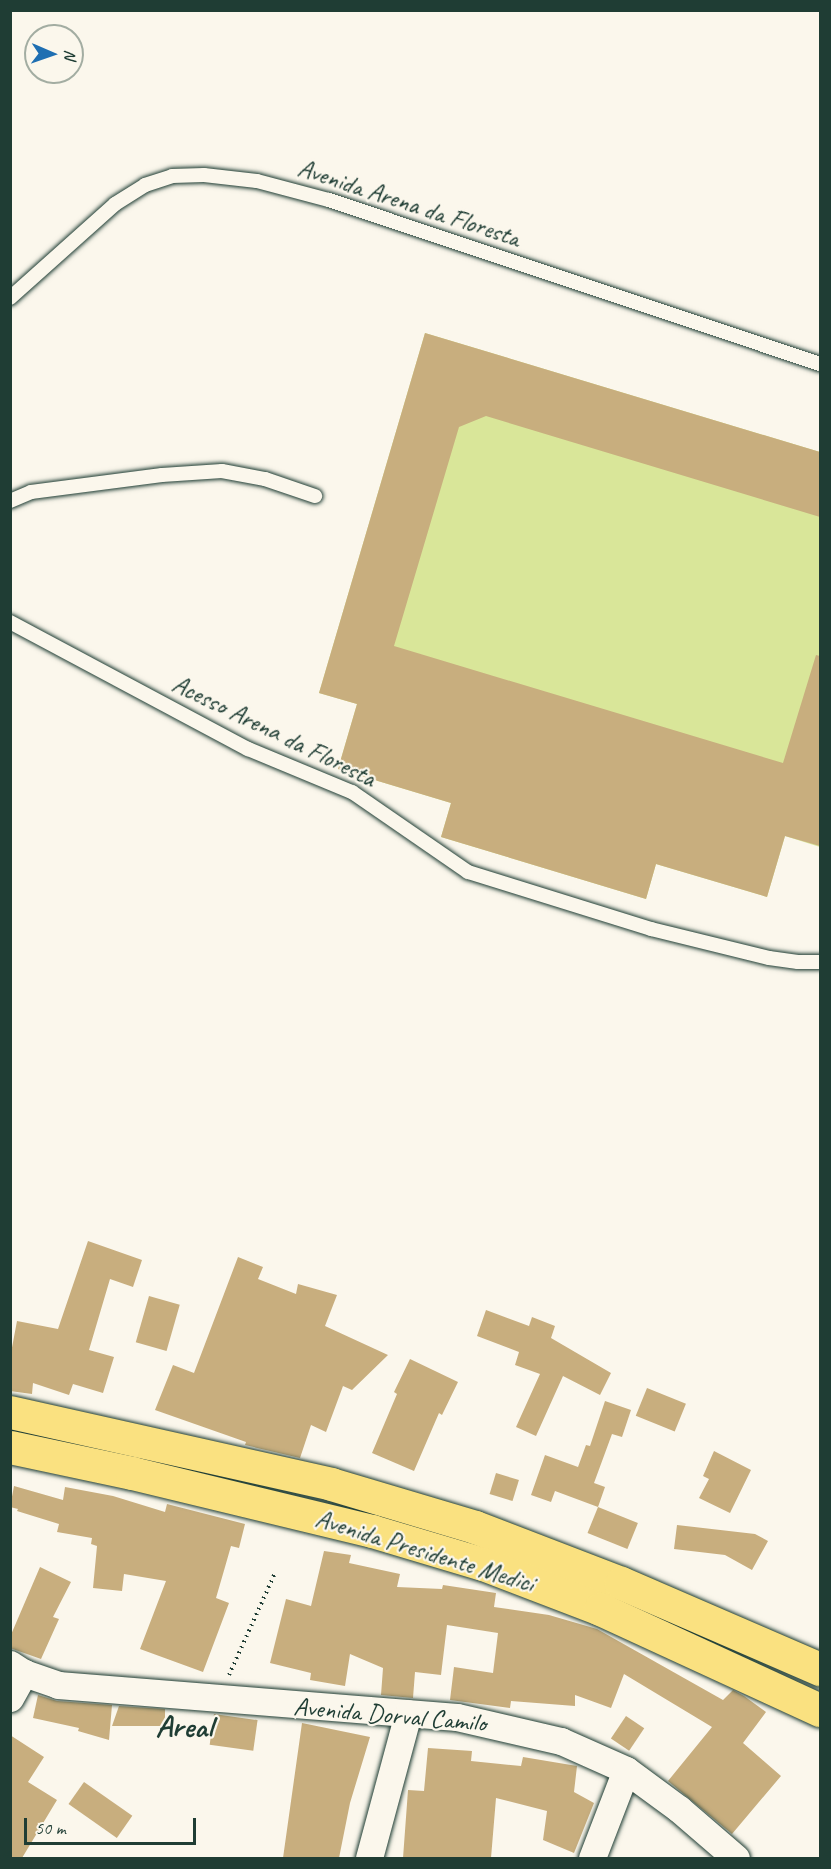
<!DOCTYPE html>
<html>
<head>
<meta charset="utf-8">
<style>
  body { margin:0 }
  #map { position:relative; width:831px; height:1869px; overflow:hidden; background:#fbf7ec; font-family:Caveat,sans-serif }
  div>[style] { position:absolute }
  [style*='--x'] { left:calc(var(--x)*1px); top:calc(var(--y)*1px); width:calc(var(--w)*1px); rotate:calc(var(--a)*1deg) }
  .green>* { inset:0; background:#d9e699 }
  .building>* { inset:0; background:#c8ae7e; transform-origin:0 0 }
  .path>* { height:4px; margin-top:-2px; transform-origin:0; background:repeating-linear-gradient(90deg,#1f3d34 0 1.5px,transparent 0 6px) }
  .roads { filter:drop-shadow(0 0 2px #1f3d34) drop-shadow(0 0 2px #1f3d34) }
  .lane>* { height:14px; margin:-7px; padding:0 7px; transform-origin:7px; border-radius:7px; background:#fbf7ec }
  .street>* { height:27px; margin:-13.5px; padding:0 13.5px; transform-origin:13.5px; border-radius:13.5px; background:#fbf7ec }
  .primary>* { height:33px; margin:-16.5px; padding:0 16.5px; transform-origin:16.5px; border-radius:16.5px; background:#fae180 }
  span { translate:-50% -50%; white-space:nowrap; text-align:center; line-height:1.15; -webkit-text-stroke:4.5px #fbf7ec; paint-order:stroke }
  .street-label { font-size:26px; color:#1f3d34 }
  .district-label { font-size:32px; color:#1f3d34; font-weight:700 }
  .frame { position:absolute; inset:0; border:12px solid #1f3d34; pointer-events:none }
  .north { position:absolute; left:24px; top:24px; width:60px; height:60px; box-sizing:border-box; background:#fbf7ec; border:2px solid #a3ada2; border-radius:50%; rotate:92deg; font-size:16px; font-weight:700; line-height:24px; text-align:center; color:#1f3d34 }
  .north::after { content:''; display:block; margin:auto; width:21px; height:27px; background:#1f6fb2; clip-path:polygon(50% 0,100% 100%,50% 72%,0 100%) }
  .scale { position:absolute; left:24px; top:1818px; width:172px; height:27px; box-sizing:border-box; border:3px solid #1f3d34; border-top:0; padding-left:8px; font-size:18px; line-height:21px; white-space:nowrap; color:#1f3d34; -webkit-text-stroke:4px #fbf7ec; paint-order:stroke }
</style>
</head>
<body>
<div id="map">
  <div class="green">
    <i style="clip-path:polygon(425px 333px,820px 452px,820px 847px,785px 836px,767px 897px,656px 864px,646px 899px,441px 837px,451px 803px,338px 769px,357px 704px,319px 693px)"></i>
  </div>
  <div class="building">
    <i style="clip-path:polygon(425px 333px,820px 452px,820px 517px,486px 416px,459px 427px,394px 646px,783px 763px,816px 655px,820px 656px,820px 846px,785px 836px,767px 897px,656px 864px,646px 899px,441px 837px,451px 803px,338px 769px,357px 704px,319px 693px)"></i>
    <i style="clip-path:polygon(88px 1241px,142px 1260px,133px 1287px,110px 1279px,89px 1350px,114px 1357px,103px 1393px,73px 1384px,69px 1395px,33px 1383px,32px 1394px,10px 1391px,10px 1358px,17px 1321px,58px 1329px)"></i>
    <i style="clip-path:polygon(238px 1257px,263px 1267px,258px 1279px,296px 1294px,298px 1284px,337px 1295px,325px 1326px,388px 1355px,352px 1390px,343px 1386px,326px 1432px,311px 1425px,300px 1458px,245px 1445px,246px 1442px,155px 1410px,173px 1365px,194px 1373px)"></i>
    <i style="left:149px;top:1296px;width:32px;height:48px;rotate:16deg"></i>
    <i style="clip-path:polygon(486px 1310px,529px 1326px,532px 1317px,555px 1326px,551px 1338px,611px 1373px,600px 1395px,563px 1376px,536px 1436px,516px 1427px,540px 1374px,515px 1365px,519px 1352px,477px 1336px)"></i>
    <i style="clip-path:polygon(410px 1359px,458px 1382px,442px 1415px,439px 1413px,414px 1471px,372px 1453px,397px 1394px,394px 1392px)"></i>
    <i style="left:647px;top:1388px;width:42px;height:30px;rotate:22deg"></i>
    <i style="clip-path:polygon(605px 1401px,631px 1410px,622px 1437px,612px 1434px,594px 1483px,605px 1487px,598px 1507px,555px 1491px,551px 1502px,531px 1495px,545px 1455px,578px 1467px,586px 1445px,590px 1446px)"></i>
    <i style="clip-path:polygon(714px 1451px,751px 1470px,730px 1513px,699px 1498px,709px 1479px,703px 1476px)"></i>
    <i style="left:496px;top:1473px;width:24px;height:22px;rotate:17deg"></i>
    <i style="clip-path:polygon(14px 1486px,63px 1500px,65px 1487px,113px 1496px,165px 1512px,167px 1504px,245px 1524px,239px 1548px,231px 1546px,225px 1567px,216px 1598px,229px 1603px,203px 1672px,140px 1649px,166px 1581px,124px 1574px,122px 1591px,93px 1588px,97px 1546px,91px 1544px,92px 1538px,57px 1532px,59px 1524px,17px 1511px,18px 1509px,10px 1507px)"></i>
    <i style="left:598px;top:1507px;width:43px;height:28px;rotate:22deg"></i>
    <i style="clip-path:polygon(677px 1525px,755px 1534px,768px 1541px,752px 1570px,725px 1555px,674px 1549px)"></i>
    <i style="clip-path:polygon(324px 1551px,351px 1555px,349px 1563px,400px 1574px,397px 1587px,442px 1589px,443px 1585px,496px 1593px,494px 1607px,549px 1615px,597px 1629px,723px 1700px,733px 1690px,744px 1696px,766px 1712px,743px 1743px,781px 1776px,732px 1834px,668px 1781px,712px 1727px,624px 1674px,611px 1708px,575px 1695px,575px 1706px,511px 1701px,510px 1708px,450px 1700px,454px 1667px,493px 1673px,498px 1633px,447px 1625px,441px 1675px,415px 1672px,413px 1698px,381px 1695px,383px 1668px,350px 1654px,345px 1686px,310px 1680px,311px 1673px,270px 1663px,286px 1599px,311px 1606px)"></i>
    <i style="clip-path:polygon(40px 1567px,71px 1582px,53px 1617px,59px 1619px,41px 1659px,10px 1648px,10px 1637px)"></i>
    <i style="clip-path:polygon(38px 1695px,57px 1701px,112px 1705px,109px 1740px,78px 1731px,79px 1728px,33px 1718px)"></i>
    <i style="clip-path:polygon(119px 1706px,165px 1709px,165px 1726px,112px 1726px)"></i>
    <i style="left:214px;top:1714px;width:44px;height:31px;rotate:8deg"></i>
    <i style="left:626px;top:1716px;width:22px;height:27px;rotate:34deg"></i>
    <i style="clip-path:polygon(302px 1723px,370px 1737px,350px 1803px,339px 1858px,283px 1858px)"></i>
    <i style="clip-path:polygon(10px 1735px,44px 1757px,28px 1782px,57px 1800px,22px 1858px,10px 1858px)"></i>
    <i style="clip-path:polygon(428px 1748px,472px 1751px,471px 1761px,521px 1766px,523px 1757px,577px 1766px,574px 1792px,594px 1803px,574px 1853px,543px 1840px,547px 1811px,496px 1798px,491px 1858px,403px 1858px,408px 1790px,424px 1791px)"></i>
    <i style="left:84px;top:1782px;width:59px;height:27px;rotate:35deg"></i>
  </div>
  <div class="path">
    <i style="--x:229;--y:1675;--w:112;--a:-65.7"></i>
  </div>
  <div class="roads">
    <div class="lane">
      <i style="--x:10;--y:298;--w:141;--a:-41.8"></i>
      <i style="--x:115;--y:204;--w:36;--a:-32"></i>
      <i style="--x:145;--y:185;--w:28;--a:-18"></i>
      <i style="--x:172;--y:176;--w:32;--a:-2"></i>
      <i style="--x:204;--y:175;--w:53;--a:6.5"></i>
      <i style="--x:257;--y:181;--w:74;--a:14.8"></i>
      <i style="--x:329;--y:200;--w:518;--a:18.47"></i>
      <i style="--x:10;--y:501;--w:23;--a:-23"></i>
      <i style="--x:31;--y:492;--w:132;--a:-7.4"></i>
      <i style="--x:162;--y:475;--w:60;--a:-3.8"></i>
      <i style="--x:222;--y:471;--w:44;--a:10.5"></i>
      <i style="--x:265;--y:479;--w:53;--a:18.8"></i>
      <i style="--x:10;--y:622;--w:270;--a:28.1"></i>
      <i style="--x:248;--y:749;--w:113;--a:22.5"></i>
      <i style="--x:352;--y:792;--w:141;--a:34.6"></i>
      <i style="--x:468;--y:872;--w:192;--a:17.3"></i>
      <i style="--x:651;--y:929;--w:122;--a:13.8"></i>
      <i style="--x:769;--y:958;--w:29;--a:8"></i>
      <i style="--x:798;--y:962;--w:22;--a:0"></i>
    </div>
    <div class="street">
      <i style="--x:10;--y:1664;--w:17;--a:33"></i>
      <i style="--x:24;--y:1673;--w:36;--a:19"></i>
      <i style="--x:58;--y:1685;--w:400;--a:4.6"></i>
      <i style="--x:457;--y:1717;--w:107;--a:13"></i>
      <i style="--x:561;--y:1741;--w:71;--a:24"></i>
      <i style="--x:626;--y:1770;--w:66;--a:36.3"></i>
      <i style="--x:679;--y:1809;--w:75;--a:40.7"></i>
      <i style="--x:10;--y:1698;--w:29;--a:-61"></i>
      <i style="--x:369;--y:1858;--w:150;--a:-74.9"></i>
      <i style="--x:592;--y:1858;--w:94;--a:-68.9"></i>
    </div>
    <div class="primary">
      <i style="--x:10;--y:1412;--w:329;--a:12.6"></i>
      <i style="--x:331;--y:1484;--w:150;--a:16.6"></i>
      <i style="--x:475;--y:1527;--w:156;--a:21"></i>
      <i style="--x:621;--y:1583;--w:217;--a:23.4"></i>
      <i style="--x:10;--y:1447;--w:125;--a:12"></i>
      <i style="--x:132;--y:1473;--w:247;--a:13.6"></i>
      <i style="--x:372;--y:1531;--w:116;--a:16.6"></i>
      <i style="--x:483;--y:1564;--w:125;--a:21"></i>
      <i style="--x:600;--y:1609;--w:242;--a:24.7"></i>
    </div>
  </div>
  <div class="street-label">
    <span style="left:409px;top:203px;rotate:18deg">Avenida Arena da Floresta</span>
    <span style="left:274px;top:731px;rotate:26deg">Acesso Arena da Floresta</span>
    <span style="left:425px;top:1551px;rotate:17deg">Avenida Presidente Medici</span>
    <span style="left:390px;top:1715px;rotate:5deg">Avenida Dorval Camilo</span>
  </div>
  <div class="district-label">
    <span style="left:184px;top:1727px">Areal</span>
  </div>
  <div class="frame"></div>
  <div class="north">N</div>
  <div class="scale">50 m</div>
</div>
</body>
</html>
